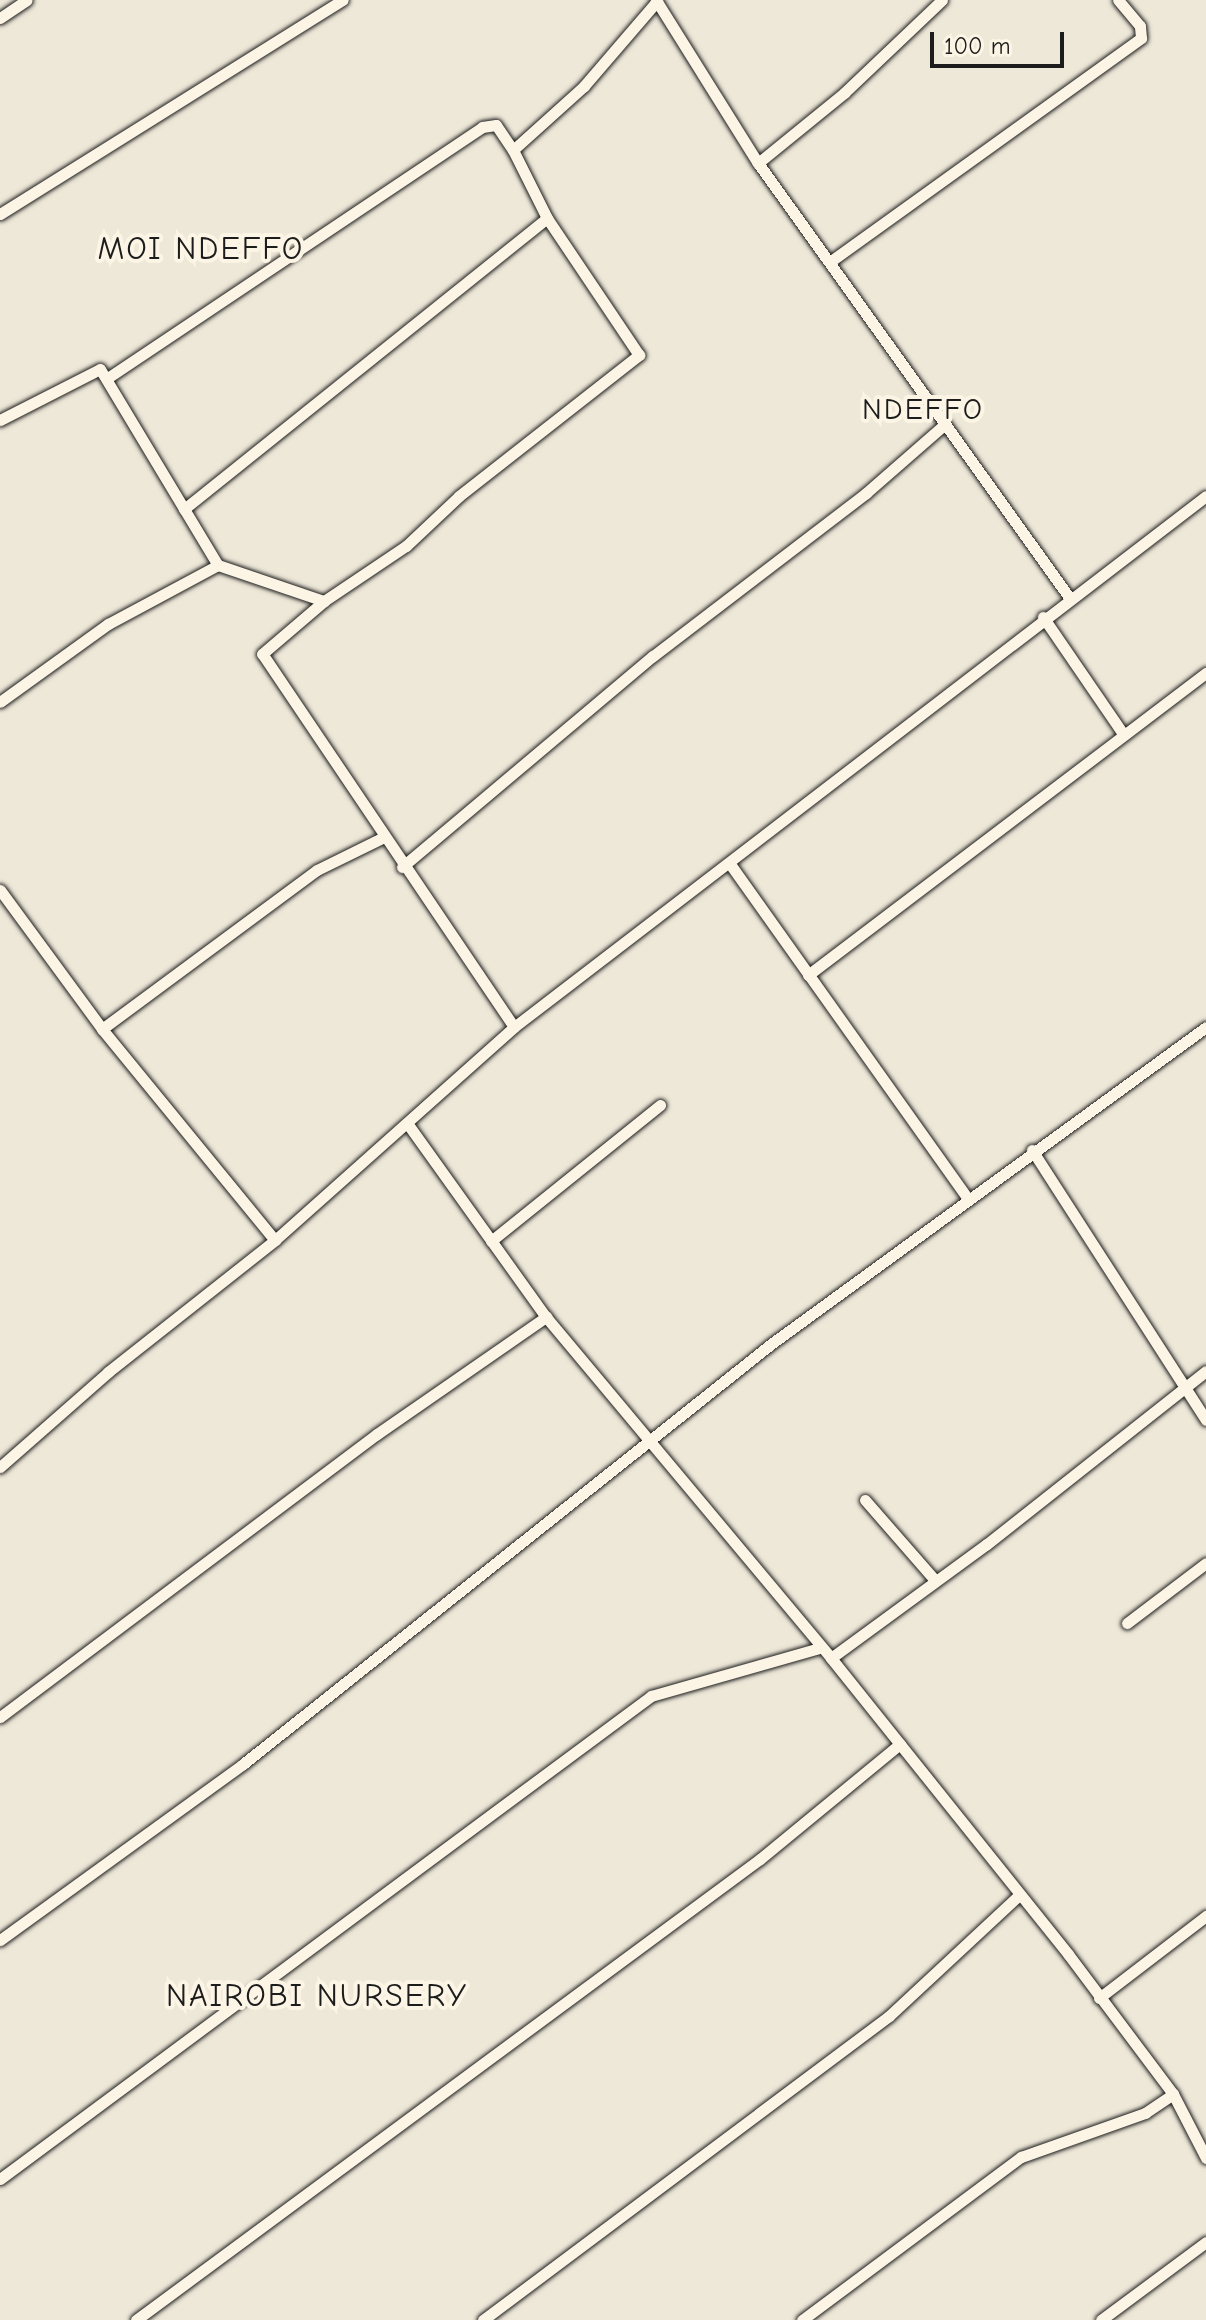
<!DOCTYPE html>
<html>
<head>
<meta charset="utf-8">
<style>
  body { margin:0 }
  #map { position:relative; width:1206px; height:2320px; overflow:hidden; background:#eee8d9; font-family:"Comic Neue",sans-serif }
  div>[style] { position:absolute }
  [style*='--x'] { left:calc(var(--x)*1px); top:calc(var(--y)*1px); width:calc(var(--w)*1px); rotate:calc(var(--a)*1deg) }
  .roads { filter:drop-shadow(0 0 2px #1c1c1c) drop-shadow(0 0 2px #1c1c1c) }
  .minor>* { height:11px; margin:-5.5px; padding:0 5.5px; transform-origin:5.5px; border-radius:5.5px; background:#fcf5e5 }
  span { translate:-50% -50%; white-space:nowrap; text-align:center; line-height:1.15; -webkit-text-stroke:8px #fcf5e5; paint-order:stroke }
  .neighbourhood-label { font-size:30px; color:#1c1c1c; letter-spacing:2px }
  .quarter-label { font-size:32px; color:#1c1c1c; letter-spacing:2px }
  .scale { position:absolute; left:930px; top:32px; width:134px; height:36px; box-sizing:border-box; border:4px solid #1c1c1c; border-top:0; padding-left:10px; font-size:24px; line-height:28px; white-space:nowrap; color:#1c1c1c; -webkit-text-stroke:6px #fcf5e5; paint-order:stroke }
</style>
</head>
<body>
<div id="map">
  <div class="roads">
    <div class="minor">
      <i style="--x:656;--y:0;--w:192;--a:58"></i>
      <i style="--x:758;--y:163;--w:534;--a:54.38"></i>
      <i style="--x:0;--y:18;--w:32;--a:-34"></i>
      <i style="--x:758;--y:163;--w:111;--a:-39.1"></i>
      <i style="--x:844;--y:93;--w:135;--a:-43.5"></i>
      <i style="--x:0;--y:214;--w:404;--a:-32"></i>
      <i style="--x:831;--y:261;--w:382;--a:-35.7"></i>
      <i style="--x:1141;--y:38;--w:12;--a:-95"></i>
      <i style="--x:1140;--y:26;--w:34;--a:-130"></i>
      <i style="--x:109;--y:377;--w:449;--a:-33.8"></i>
      <i style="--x:482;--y:127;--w:14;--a:-8"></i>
      <i style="--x:496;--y:125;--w:30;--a:56"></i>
      <i style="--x:0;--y:420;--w:112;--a:-27"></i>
      <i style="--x:100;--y:369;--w:229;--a:59"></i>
      <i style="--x:218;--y:565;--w:125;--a:151.8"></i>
      <i style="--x:108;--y:624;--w:133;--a:144.2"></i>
      <i style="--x:184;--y:509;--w:465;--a:-38.7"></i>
      <i style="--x:218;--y:565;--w:112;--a:18.8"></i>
      <i style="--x:1043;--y:617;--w:142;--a:55.6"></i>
      <i style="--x:730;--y:864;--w:410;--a:54.6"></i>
      <i style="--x:402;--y:867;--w:328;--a:-40.1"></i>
      <i style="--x:653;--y:656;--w:268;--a:-37.4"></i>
      <i style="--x:866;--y:493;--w:103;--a:-41.1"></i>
      <i style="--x:0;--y:890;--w:172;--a:53.7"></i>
      <i style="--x:102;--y:1029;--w:273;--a:50.7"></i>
      <i style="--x:275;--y:1240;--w:320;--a:-41.7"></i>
      <i style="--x:514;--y:1027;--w:872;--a:-37.5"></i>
      <i style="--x:808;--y:975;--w:500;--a:-37.2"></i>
      <i style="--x:514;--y:1027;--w:450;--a:-124"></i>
      <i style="--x:262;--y:654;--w:82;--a:-40.5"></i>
      <i style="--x:324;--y:601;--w:99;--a:-33.9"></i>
      <i style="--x:406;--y:546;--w:73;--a:-43.3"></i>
      <i style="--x:459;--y:496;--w:229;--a:-38.1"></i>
      <i style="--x:639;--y:355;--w:165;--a:-123.9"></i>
      <i style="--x:547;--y:218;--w:76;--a:-116.6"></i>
      <i style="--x:513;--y:150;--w:96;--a:-42"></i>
      <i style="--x:584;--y:86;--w:112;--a:-49.3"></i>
      <i style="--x:102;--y:1029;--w:267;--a:-36.5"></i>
      <i style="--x:317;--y:870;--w:72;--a:-26.2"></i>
      <i style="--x:407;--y:1123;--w:239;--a:54.4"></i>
      <i style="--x:546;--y:1317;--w:444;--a:50.1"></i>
      <i style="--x:831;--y:1658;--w:379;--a:51.3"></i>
      <i style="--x:1068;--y:1954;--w:175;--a:53.1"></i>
      <i style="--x:1173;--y:2094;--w:72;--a:62.7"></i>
      <i style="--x:1032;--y:1150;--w:321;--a:57.2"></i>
      <i style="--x:491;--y:1241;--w:217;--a:-38.8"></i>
      <i style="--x:0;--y:1467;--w:144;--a:-41.3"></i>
      <i style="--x:108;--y:1372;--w:213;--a:-38.3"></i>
      <i style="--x:865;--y:1500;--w:105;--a:48.9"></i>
      <i style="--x:1127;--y:1623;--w:99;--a:-37.2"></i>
      <i style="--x:831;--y:1658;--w:193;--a:-36.2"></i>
      <i style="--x:987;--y:1544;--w:279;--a:-38.3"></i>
      <i style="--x:0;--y:1717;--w:471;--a:-36.9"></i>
      <i style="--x:377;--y:1434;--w:206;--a:-34.7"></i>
      <i style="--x:0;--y:1940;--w:300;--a:-35.9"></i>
      <i style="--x:243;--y:1764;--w:675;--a:-38.5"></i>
      <i style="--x:771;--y:1344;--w:538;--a:-36.08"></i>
      <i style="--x:1099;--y:1998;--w:135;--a:-37.5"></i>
      <i style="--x:0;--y:2179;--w:811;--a:-36.57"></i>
      <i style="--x:651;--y:1696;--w:176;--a:-15.9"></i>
      <i style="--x:136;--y:2320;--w:776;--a:-36.46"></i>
      <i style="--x:760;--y:1859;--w:181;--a:-39.4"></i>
      <i style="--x:483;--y:2320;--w:507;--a:-36.82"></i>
      <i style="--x:889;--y:2016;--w:178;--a:-42.9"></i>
      <i style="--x:802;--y:2320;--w:273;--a:-36.7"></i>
      <i style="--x:1021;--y:2157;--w:132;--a:-19.5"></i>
      <i style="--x:1145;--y:2113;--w:34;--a:-34"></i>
      <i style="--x:1101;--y:2320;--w:131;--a:-36.6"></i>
    </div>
  </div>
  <div class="neighbourhood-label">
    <span style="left:923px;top:410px">NDEFFO</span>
  </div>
  <div class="quarter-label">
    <span style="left:201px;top:249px">MOI NDEFFO</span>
    <span style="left:317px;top:1996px">NAIROBI NURSERY</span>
  </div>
  <div class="scale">100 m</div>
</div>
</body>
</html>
